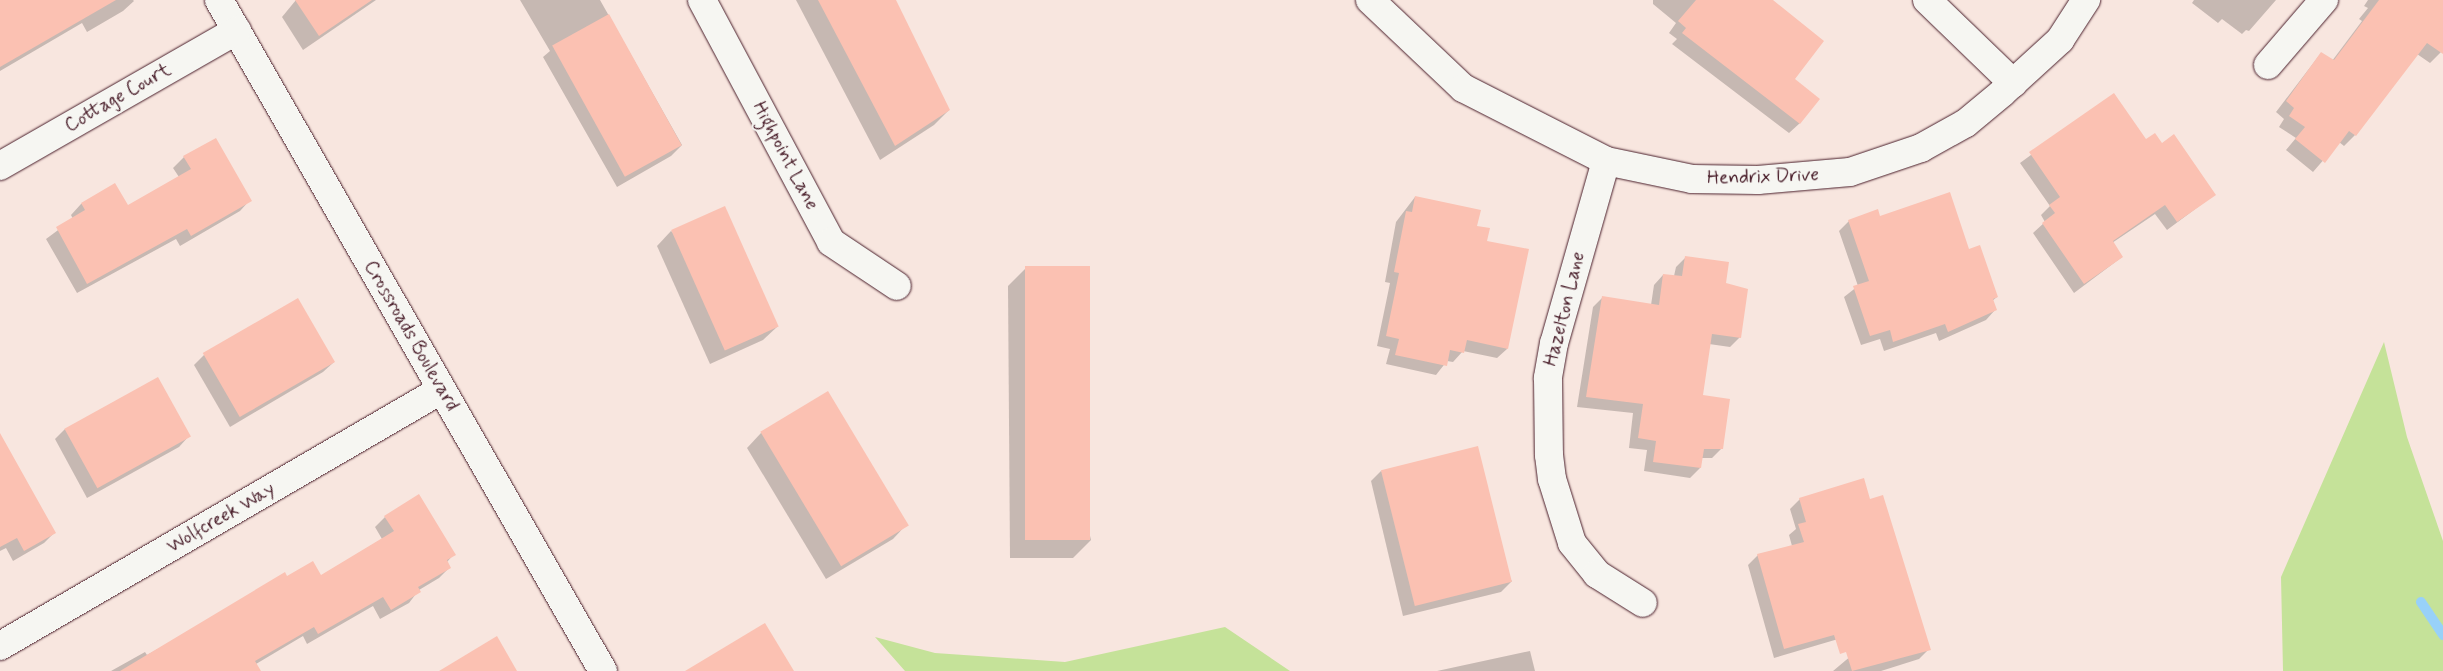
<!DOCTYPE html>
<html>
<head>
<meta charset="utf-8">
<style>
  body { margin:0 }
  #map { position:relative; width:2443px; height:671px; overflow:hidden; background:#f8e6df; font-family:Mynerve,sans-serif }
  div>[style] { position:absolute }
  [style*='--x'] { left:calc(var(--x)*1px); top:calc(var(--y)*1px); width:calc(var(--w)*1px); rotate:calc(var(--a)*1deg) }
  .green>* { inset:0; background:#c5e299 }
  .shadow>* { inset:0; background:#0003 }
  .stream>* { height:10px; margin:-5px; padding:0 5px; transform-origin:5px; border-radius:5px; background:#98d1f8 }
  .building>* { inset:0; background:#fbc1b2; transform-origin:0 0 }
  .roads { filter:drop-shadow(0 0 1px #4a1f2b) drop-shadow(0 0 1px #4a1f2b) }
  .minor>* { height:28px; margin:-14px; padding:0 14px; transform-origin:14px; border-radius:14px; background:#f6f6f2 }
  span { translate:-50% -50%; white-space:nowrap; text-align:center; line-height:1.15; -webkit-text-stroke:4px #f6f6f2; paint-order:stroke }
  .street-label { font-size:19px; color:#4a1f2b }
</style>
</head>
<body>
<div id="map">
  <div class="green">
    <i style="clip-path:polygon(2384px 342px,2407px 437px,2443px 541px,2443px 671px,2283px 671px,2281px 577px)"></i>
    <i style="clip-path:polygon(1225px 627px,1290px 671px,905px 671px,875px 637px,935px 653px,1065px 662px)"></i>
  </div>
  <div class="shadow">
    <i style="clip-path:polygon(0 0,133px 0,134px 1px,123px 11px,87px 32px,82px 23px,0 71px)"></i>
    <i style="clip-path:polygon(296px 0,376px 0,303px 50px,282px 17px)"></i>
    <i style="clip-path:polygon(520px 0,600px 0,682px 145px,671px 156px,617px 187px,543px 57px,550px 51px)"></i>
    <i style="clip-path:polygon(796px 0,895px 0,949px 110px,934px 125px,880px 160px)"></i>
    <i style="clip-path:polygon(1653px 0,1770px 0,1793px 79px,1800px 123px,1789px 133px,1672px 44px,1677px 39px,1669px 33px,1676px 23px,1653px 4px)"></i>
    <i style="clip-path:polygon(2194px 0,2276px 0,2249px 31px,2246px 30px,2242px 34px,2222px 19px,2218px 23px,2192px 3px)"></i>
    <i style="clip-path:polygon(2368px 0,2443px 0,2443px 50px,2430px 63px,2417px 54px,2355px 135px,2344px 146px,2339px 142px,2313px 172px,2286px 150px,2296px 138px,2279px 127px,2284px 119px,2276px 112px,2321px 53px,2332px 61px,2362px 21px,2359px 19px,2368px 8px,2364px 6px)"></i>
    <i style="clip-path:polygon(2114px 94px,2145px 141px,2162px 145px,2214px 195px,2167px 230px,2155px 214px,2112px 243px,2122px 257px,2074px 293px,2033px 233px,2045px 222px,2041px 215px,2050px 206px,2020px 163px)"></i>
    <i style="clip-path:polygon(184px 157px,250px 200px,240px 211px,180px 246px,176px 239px,77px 293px,46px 239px,73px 219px,71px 215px,81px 204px,115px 185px,127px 207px,179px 177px,173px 168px)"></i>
    <i style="clip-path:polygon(1415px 197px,1476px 227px,1486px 242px,1507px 349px,1497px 358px,1463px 351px,1453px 362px,1447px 361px,1436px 375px,1386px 364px,1390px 349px,1377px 346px,1390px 283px,1385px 282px,1396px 222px)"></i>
    <i style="clip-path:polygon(1880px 218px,1968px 250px,1997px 297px,1992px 301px,1995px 310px,1986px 320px,1939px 341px,1936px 333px,1884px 351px,1880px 339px,1861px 345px,1844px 297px,1858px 286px,1839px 231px,1849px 221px)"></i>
    <i style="clip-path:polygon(671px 231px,778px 326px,763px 340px,710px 364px,657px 246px)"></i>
    <i style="clip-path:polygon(1686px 257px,1725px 284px,1740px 337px,1730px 347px,1709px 344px,1702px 396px,1722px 448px,1712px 458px,1702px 458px,1700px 468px,1690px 478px,1644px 471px,1647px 450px,1629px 448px,1633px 413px,1577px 407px,1593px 307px,1603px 297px,1651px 305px,1654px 285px,1663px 275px,1674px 276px,1676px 267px)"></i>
    <i style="clip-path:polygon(1026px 268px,1091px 540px,1073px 558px,1010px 558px,1008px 286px)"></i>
    <i style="clip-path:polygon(204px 355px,334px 362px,323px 372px,230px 427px,194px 365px)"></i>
    <i style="clip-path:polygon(828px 393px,907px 524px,893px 539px,826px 579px,747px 448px,761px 433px)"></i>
    <i style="clip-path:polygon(65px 429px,189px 436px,179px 447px,87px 498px,55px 439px)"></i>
    <i style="clip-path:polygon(1381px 471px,1512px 581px,1501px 592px,1403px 616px,1371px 481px)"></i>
    <i style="clip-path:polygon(0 476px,55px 532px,44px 543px,13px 561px,6px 548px,0 551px)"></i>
    <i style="clip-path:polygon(1800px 499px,1869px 500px,1929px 649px,1919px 659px,1881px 671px,1833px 671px,1889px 624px,1774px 658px,1748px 565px,1758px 555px,1792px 546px,1789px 535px,1796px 529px,1790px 509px)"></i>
    <i style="clip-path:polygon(385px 517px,454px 554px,447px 562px,450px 567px,439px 578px,419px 590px,409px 603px,380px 619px,373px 606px,307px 644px,303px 636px,256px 664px,258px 671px,111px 671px,145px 652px,147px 655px,287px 578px,321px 576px,382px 539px,375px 527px)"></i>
    <i style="clip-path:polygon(1530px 651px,1535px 671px,1437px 671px)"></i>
  </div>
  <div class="stream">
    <i style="--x:2421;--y:602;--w:40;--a:56"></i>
  </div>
  <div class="building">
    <i style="clip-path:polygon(0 0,116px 0,0 67px)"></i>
    <i style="clip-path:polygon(295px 0,372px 0,319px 36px)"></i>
    <i style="clip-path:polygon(818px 0,896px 0,950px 110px,895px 146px)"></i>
    <i style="clip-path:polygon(1696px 0,1773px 0,1824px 41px,1795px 79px,1820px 99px,1800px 124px,1682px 33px,1686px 28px,1678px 21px)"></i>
    <i style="clip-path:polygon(2379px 0,2443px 0,2443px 54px,2427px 43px,2356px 136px,2349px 131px,2325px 163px,2295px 139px,2305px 127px,2289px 116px,2294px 108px,2286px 101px,2321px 52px,2334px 60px)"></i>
    <i style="left:609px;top:14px;width:150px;height:65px;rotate:61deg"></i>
    <i style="clip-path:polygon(2114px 93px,2146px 139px,2155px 133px,2162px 143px,2174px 134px,2216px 195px,2177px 222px,2165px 205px,2113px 241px,2123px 257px,2084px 284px,2042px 223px,2055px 213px,2049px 205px,2060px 197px,2029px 152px)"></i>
    <i style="clip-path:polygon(216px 138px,252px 201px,191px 236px,187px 229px,87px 284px,56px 227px,85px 210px,81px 203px,115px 183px,128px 205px,191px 169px,183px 156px)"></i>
    <i style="clip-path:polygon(1950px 192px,1969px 249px,1980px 245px,1998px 297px,1993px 299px,1997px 310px,1948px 332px,1945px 324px,1893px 342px,1890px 330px,1870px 336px,1853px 286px,1869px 281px,1848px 220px,1878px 209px,1880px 216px)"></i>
    <i style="clip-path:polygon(1415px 196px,1481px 210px,1477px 226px,1490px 228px,1487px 241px,1529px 249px,1508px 349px,1467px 340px,1464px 353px,1450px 350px,1447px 366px,1395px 355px,1399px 339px,1386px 336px,1399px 273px,1394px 272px,1406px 211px,1412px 212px)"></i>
    <i style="left:725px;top:206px;width:132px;height:59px;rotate:66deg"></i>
    <i style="clip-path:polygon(1685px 256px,1729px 262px,1726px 283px,1748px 289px,1741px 338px,1712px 334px,1703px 395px,1730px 399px,1723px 449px,1704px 449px,1701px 468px,1653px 462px,1656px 441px,1638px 438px,1643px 404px,1586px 397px,1602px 296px,1659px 305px,1663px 274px,1682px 276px)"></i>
    <i style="left:1090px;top:266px;width:274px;height:65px;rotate:90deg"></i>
    <i style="left:298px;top:298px;width:74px;height:110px;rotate:60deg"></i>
    <i style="left:158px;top:377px;width:68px;height:107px;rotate:61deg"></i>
    <i style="left:828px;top:391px;width:157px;height:79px;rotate:59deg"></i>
    <i style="clip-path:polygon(0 433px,56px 533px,24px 551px,17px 538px,0 547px)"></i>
    <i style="left:1478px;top:446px;width:140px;height:100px;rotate:76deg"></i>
    <i style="clip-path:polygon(1864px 478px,1870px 499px,1883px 495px,1931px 650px,1852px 671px,1846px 652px,1840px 654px,1834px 635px,1784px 649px,1757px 554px,1804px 542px,1798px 524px,1806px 522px,1799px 498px)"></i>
    <i style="clip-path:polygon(419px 494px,456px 555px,447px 560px,451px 568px,418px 587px,421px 592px,391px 610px,383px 597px,318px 634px,314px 627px,255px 661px,261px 671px,120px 671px,285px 572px,287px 576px,313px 561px,321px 575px,394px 531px,384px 516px)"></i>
    <i style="clip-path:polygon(765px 623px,794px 671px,685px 671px)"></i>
    <i style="clip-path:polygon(497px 636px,517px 671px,439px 671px)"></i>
  </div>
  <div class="roads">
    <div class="minor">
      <i style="--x:219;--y:0;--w:773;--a:60.22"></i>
      <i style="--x:702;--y:0;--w:274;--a:61.9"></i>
      <i style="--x:831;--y:242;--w:79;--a:33.7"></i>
      <i style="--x:1370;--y:0;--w:128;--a:43.4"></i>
      <i style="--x:1463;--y:88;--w:161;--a:27"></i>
      <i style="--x:1606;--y:161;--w:88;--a:11.8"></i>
      <i style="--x:1692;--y:179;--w:66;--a:0.9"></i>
      <i style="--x:1758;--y:180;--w:92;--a:-5"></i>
      <i style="--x:1850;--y:172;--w:75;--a:-18.7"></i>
      <i style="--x:1921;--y:148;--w:51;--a:-29.1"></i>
      <i style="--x:1966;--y:123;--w:47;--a:-39.8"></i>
      <i style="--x:2002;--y:93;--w:79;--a:-42.4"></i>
      <i style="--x:2060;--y:40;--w:48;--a:-57"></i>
      <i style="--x:1927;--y:0;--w:120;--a:44"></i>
      <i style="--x:2268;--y:65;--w:86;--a:-49.3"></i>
      <i style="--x:1606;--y:161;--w:189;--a:105.9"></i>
      <i style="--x:1554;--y:343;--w:36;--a:100"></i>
      <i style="--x:1548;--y:378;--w:77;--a:89.3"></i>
      <i style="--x:1549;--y:455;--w:24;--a:83"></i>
      <i style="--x:1552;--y:479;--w:67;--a:72.6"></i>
      <i style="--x:1572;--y:543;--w:40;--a:51"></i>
      <i style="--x:1597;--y:574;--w:54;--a:32.2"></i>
      <i style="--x:0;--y:166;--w:273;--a:-29.8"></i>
      <i style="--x:0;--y:646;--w:510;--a:-30.14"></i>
    </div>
  </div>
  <div class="street-label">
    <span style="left:118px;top:98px;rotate:-30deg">Cottage Court</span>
    <span style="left:785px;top:156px;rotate:62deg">Highpoint Lane</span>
    <span style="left:1763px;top:177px;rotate:-2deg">Hendrix Drive</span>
    <span style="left:1565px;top:309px;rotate:-76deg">Hazelton Lane</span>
    <span style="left:411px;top:336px;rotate:60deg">Crossroads Boulevard</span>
    <span style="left:221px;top:518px;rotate:-30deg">Wolfcreek Way</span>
  </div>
</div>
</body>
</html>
